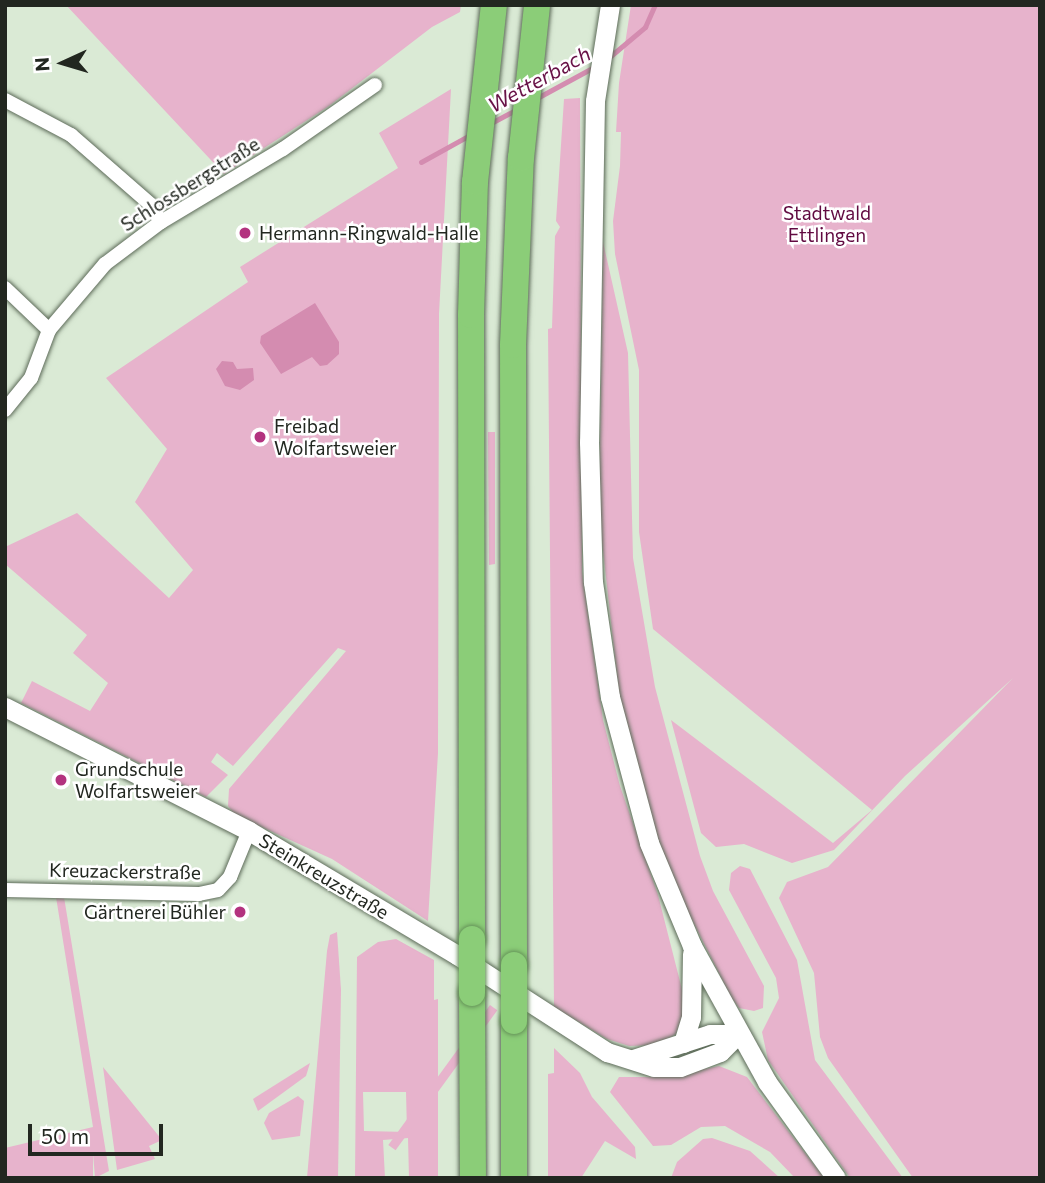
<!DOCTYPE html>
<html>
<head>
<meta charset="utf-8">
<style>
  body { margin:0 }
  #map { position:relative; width:1045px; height:1183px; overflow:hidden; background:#daead5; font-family:Commissioner,sans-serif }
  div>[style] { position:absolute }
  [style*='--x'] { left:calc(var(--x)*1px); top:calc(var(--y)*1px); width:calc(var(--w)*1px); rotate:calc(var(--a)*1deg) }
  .green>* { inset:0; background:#e7b3cc; transform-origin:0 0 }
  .water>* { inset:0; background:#d48cb0 }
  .stream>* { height:5px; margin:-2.5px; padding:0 2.5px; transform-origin:2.5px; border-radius:2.5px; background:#d48cb0 }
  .roads { filter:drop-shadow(0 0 2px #5d6b59) drop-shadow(0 0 2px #5d6b59) }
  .street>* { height:14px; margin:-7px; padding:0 7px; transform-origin:7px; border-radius:7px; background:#fff }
  .secondary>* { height:19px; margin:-9.5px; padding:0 9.5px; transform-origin:9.5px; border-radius:9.5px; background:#fff }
  .highway>* { height:26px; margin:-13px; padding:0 13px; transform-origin:13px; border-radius:13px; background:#8bcd78 }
  .bridges { filter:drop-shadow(0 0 2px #669359) drop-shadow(0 0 2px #669359) }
  .highway-bridge>* { height:26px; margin:-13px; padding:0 13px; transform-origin:13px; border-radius:13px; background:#8bcd78 }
  .dots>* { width:19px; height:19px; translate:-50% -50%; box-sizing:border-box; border:4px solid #fff; border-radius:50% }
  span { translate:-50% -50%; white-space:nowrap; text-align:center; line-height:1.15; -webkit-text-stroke:5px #fff; paint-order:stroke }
  .street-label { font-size:19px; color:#222720 }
  .park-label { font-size:19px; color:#610a41 }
  .poi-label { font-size:19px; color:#222720 }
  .left { translate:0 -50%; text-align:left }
  .right { translate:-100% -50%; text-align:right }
  .water-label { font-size:21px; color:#681347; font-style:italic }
  .frame { position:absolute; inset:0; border:7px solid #222720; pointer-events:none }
  .north { position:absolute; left:28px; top:28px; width:70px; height:70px; -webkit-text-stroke:5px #fff; paint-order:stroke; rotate:266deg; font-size:19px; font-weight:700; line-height:28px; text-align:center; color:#222720 }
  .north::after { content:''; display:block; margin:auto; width:24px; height:32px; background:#222720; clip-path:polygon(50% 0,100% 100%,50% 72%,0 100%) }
  .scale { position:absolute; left:28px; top:1124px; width:135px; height:32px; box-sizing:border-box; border:4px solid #222720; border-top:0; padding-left:9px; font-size:21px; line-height:24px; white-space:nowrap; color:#222720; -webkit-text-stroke:5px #fff; paint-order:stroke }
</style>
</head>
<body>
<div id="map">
  <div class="green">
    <i style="clip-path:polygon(66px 5px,461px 5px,460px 12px,432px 27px,329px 106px,224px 174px)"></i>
    <i style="clip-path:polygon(631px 5px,1040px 5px,1040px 1178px,913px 1178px,828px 1058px,820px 1037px,814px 973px,779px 898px,787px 882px,828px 867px,1013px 678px,905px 776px,834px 850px,792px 863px,744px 844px,716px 847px,701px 833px,671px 720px,833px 843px,872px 810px,653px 629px,639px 532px,639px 370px,615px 254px,613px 221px,620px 166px,621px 132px,616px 132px,619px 83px)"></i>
    <i style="clip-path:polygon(451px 89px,439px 314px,438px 753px,428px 921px,332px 859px,235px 815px,228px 806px,229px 789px,346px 651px,338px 648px,233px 766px,217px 753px,211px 762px,228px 775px,206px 797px,21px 703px,32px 681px,90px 711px,108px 683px,73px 653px,87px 635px,5px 564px,5px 547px,77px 513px,169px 598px,193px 570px,135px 502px,167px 449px,106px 378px,248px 282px,240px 267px,398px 168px,379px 133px)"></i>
    <i style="clip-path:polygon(580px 98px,582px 572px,603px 720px,620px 786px,658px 895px,686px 1005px,676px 1034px,657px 1045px,629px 1046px,607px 1039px,554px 1007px,548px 329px,552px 328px,555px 236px,560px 227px,556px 221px,564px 99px)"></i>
    <i style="clip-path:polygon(603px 242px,628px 353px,633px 558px,655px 687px,700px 856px,713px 891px,764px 986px,763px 1008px,754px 1011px,739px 1008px,731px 997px,680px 896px,658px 839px,619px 694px,599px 515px)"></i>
    <i style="clip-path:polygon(488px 432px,495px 432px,495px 564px,489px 565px)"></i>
    <i style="clip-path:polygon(740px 866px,750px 869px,797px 960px,815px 1060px,903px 1178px,850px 1178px,768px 1060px,762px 1032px,779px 998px,776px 978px,729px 890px,731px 873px)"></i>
    <i style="clip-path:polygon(56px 897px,64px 897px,109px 1171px,95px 1178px,93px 1153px,93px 1178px,5px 1178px,5px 1148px,93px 1127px)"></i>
    <i style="clip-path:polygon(337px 932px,341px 990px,338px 1178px,307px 1178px,327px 951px,330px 935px)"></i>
    <i style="clip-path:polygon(evenodd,396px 939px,434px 960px,434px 1000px,438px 999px,438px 1178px,409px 1178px,408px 1138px,383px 1140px,385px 1178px,355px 1178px,357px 957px,378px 942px,396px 939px,363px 1092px,406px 1092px,407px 1132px,364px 1131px,363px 1092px)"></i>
    <i style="left:490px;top:1005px;width:9px;height:173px;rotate:36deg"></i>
    <i style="clip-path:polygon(554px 1048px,580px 1073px,592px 1097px,635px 1147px,636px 1159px,605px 1141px,581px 1178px,548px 1178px,548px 1074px,554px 1073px)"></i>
    <i style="clip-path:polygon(310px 1063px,306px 1076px,258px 1111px,253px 1099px)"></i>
    <i style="clip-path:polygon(719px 1066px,747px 1077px,824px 1178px,795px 1178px,770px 1152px,725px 1126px,701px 1127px,671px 1145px,653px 1146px,610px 1092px,619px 1077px,666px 1077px)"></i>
    <i style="clip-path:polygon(103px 1067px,162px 1140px,149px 1146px,155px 1159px,117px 1170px)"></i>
    <i style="clip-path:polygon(298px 1096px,304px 1101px,300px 1136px,272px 1140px,264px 1123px,269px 1113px)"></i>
    <i style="clip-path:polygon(712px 1138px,750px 1151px,780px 1178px,671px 1178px,677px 1162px,703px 1139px)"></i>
  </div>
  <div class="water">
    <i style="clip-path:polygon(315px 303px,339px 342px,339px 354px,327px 365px,320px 366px,312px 357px,281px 374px,260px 343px,261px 336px)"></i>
    <i style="clip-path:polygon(222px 361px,233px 362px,237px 369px,253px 368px,254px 380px,240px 390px,225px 386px,216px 369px)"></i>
  </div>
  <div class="stream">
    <i style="--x:607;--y:59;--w:50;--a:-40.1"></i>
    <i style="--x:645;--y:27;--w:24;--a:-66"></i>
    <i style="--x:537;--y:98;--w:67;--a:-28.5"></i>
    <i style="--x:491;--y:123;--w:32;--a:-28"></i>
    <i style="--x:421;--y:162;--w:56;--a:-28.9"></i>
  </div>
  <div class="roads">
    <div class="street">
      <i style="--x:5;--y:100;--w:75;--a:27.9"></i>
      <i style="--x:71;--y:135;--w:105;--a:41.1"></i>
      <i style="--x:150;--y:204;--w:21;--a:59"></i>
      <i style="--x:5;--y:288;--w:61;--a:43.7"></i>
      <i style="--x:5;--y:410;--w:41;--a:-50.9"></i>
      <i style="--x:31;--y:378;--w:51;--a:-69.4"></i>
      <i style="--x:49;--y:330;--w:87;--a:-49.7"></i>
      <i style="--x:105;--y:264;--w:70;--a:-36.9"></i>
      <i style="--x:161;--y:222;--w:142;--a:-30.9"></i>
      <i style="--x:283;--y:149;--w:112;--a:-34.8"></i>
      <i style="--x:5;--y:890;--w:194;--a:1.2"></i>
      <i style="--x:199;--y:894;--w:19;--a:-12"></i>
      <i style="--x:218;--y:890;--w:18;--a:-47"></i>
      <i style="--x:230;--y:877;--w:50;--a:-67.6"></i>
    </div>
    <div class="secondary">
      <i style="--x:610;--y:5;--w:97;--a:98.9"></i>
      <i style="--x:595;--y:101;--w:341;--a:91"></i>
      <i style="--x:589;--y:442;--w:140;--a:88.4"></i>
      <i style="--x:593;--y:582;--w:116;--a:81.6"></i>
      <i style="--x:610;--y:697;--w:151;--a:75"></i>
      <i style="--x:649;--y:843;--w:112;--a:67.3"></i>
      <i style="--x:692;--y:946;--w:155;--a:61.1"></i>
      <i style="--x:767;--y:1082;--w:118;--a:54.3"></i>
      <i style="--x:5;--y:707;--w:274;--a:26.9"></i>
      <i style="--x:249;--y:831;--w:242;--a:30.8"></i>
      <i style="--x:457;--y:955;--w:179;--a:32.9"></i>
      <i style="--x:607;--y:1052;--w:49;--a:17.7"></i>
      <i style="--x:654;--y:1067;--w:26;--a:0"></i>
      <i style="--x:680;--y:1067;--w:43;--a:-20.6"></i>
      <i style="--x:720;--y:1052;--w:25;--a:-45"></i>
      <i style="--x:683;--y:1043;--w:27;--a:-73"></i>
      <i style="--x:691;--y:1017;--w:63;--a:-89.1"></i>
      <i style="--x:633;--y:1059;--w:81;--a:-18"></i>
      <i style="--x:710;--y:1034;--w:28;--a:0"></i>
    </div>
    <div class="highway">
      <i style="--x:472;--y:939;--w:624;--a:-90.09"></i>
      <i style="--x:471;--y:315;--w:133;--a:-88.3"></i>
      <i style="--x:475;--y:182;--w:178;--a:-83.9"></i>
      <i style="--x:514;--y:965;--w:620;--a:-90.09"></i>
      <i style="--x:513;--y:345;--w:187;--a:-87.6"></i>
      <i style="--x:521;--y:158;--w:154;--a:-84"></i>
      <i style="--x:472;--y:993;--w:185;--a:89.7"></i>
      <i style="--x:514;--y:1021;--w:157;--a:90"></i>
    </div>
  </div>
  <div class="bridges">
    <div class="highway-bridge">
      <i style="--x:514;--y:965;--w:56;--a:90"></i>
      <i style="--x:472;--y:993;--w:54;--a:-90"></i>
    </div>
  </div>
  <div class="dots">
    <i style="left:245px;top:233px;background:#b3337f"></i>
    <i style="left:260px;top:437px;background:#b3337f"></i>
    <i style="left:61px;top:780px;background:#b3337f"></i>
    <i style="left:240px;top:912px;background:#b3337f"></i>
  </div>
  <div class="street-label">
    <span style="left:190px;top:184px;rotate:-32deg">Schlossbergstraße</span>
    <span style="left:125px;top:871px;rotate:1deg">Kreuzackerstraße</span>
    <span style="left:324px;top:876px;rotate:31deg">Steinkreuzstraße</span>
  </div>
  <div class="park-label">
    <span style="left:827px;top:224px">Stadtwald<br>Ettlingen</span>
  </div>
  <div class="poi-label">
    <span class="left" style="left:259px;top:233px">Hermann-Ringwald-Halle</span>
    <span class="left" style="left:274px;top:437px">Freibad<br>Wolfartsweier</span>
    <span class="left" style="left:75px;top:780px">Grundschule<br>Wolfartsweier</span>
    <span class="right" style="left:226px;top:912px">Gärtnerei Bühler</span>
  </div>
  <div class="water-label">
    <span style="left:539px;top:79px;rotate:-29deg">Wetterbach</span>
  </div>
  <div class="frame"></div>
  <div class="north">N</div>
  <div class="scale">50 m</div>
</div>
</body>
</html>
